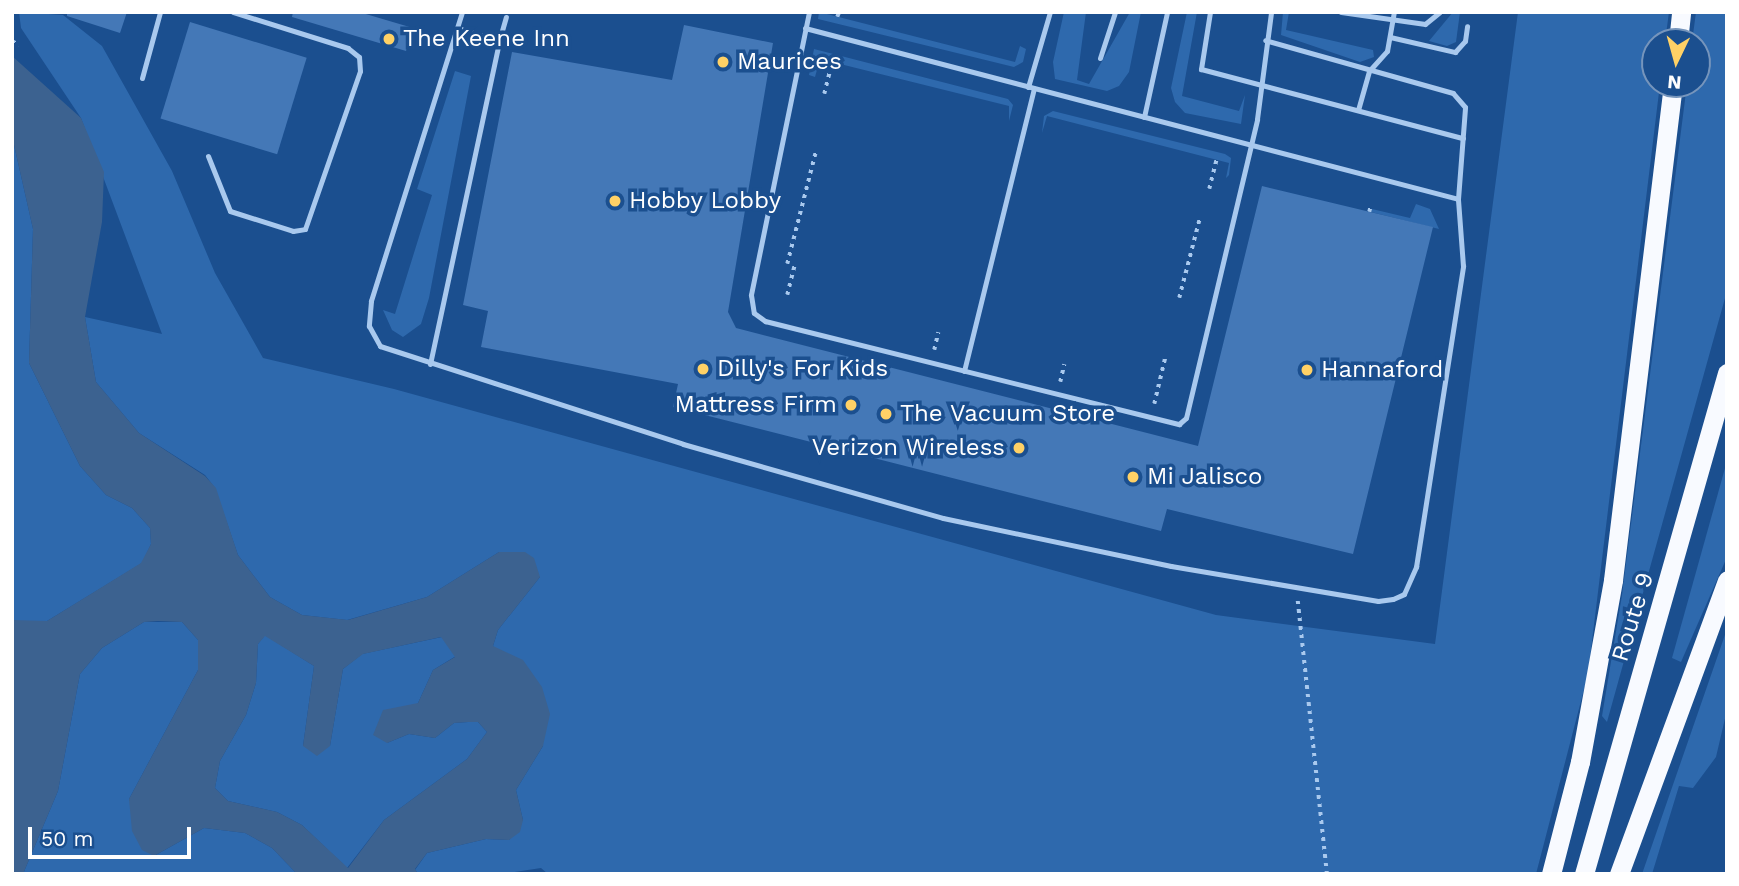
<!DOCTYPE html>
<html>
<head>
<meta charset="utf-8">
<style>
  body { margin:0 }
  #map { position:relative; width:1739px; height:886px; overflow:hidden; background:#1b4f8f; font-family:"Work Sans",sans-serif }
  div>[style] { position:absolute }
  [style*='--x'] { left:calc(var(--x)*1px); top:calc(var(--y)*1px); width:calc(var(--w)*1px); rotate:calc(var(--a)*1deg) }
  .green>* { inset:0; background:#2e69ad }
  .water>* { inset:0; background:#3c6290 }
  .building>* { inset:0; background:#4478b7; transform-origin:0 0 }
  .path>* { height:3.5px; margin-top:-1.75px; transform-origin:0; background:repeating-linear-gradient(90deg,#a9c9ee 0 3.5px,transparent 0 8.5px) }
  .service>* { height:5px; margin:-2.5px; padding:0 2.5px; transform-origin:2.5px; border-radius:2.5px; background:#a9c9ee }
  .trunk>* { height:19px; margin:-9.5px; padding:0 9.5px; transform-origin:9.5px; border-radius:9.5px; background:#f8faff }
  .dots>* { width:19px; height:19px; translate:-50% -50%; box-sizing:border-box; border:4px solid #1b4f8f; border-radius:50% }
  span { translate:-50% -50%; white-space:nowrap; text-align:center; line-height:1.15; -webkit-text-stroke:7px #1b4f8f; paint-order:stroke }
  .poi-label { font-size:24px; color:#fff }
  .left { translate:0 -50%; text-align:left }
  .right { translate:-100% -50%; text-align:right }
  .street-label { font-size:24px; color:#fff }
  .frame { position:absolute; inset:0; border:14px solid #fff; pointer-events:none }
  .north { position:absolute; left:1641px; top:28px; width:70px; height:70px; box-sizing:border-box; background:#1b4f8f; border:2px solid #7695bc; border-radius:50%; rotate:185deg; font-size:19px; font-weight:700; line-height:28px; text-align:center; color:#fff }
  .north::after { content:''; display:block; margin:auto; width:24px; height:32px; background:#ffd166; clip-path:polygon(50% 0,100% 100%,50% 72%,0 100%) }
  .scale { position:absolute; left:28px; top:827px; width:163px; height:32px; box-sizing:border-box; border:4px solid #fff; border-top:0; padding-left:9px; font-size:21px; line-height:24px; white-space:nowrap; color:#fff; -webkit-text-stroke:5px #1b4f8f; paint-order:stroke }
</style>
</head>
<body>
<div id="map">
  <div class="green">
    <i style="clip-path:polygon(19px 12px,63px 15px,102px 46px,172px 171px,215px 273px,263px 358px,394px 389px,1216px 615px,1435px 644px,1518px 12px,1669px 12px,1665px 42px,1655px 42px,1655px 84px,1660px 84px,1588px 674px,1536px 874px,548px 874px,541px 868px,501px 874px,419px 874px,415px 870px,427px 853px,486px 839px,509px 840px,523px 820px,516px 790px,543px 746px,493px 646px,498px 630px,540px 577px,499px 552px,427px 597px,347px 620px,302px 615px,270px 597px,238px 555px,215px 488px,205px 475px,139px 433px,96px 382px,85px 317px,162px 334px,81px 118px,21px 28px)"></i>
    <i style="clip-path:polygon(819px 12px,1015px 62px,1020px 46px,1026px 49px,1023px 62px,1014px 67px,818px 19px)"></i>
    <i style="clip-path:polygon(1064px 12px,1086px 12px,1077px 80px,1089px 84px,1130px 12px,1141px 12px,1129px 72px,1119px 86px,1107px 91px,1055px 79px,1053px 62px)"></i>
    <i style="clip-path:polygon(1187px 12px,1197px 12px,1182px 96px,1239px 111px,1245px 95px,1241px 124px,1185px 113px,1175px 102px,1171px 88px)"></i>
    <i style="clip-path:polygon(1283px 12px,1289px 12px,1286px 30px,1373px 50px,1374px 57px,1360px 62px,1281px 35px)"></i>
    <i style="clip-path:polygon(1453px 12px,1460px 12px,1456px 42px,1447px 46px,1429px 41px)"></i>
    <i style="clip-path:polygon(1696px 12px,1727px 12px,1727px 291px,1607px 722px,1602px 716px,1622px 595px,1687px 84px,1697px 84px,1697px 42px,1692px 42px)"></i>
    <i style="clip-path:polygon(814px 49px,1008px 99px,1013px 105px,1009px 121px,1009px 106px,820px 59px,815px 77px,809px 75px)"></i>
    <i style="clip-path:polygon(455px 71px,471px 76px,429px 298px,421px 324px,403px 337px,392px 330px,383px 310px,395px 314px,432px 195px,417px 189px)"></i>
    <i style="clip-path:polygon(1053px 111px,1225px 154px,1231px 158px,1229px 175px,1226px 178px,1229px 163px,1047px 116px,1042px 133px,1044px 116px)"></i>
    <i style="clip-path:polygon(12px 136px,33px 229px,29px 363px,80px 466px,106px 495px,132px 508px,150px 528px,151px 544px,142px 563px,47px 621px,33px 624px,12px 620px)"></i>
    <i style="clip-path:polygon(1416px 204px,1430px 209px,1439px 229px,1371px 212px,1372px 209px,1410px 218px)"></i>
    <i style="clip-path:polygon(1727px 461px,1727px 557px,1681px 662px,1672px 658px)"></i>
    <i style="clip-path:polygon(144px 622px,182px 622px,198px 640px,198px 670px,129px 799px,154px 856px,204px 828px,245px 833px,272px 848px,297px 874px,23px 874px,58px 791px,80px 674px,102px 648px)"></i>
    <i style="clip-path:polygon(1727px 629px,1727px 710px,1716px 757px,1693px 788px,1679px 786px,1652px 874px,1642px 874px)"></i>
    <i style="clip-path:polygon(265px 635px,314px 666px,303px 746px,330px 746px,343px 669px,362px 654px,442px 637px,456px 656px,433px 670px,418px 703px,387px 743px,409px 734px,435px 738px,454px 723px,468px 722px,478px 722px,487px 732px,467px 759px,384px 820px,347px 868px,302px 825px,277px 812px,228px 801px,215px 788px,220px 761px,246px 715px,256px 683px,258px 644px)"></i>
  </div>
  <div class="water">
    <i style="clip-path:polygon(evenodd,12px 56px,81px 118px,104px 172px,102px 222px,85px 317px,96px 382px,139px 433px,205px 476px,216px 488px,238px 555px,270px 597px,302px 615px,348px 620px,427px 597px,499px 552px,525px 552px,534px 558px,540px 577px,498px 630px,493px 646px,523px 660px,542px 687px,550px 714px,543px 746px,516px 790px,523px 820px,520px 832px,509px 840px,486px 839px,427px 853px,415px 869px,418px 874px,297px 874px,272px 848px,245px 833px,204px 828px,154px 856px,142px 850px,132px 831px,129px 799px,198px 670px,198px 640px,182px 622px,158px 621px,144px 622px,102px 648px,80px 674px,58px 791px,23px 874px,12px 874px,12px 620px,47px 621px,141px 563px,151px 544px,150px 528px,132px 508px,106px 495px,80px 466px,29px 363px,33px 229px,12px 136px,12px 56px,265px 636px,314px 666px,303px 746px,317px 756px,330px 746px,343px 669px,363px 654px,441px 637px,455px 657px,433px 670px,418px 703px,383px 710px,373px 735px,387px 743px,409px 734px,435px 738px,454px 723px,468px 722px,478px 722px,487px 732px,467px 759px,384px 820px,348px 868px,302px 825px,277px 812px,228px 801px,215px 788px,220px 761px,246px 715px,256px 683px,258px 644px,265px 636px)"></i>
  </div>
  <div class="building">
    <i style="clip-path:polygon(67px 12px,127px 12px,120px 33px,67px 16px)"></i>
    <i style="clip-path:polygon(293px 12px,359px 12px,413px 28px,406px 51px,292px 17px)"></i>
    <i style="left:190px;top:22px;width:122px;height:101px;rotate:17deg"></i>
    <i style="clip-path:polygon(684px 25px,773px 43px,728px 312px,736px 328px,1198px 446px,1262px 186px,1433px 227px,1353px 554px,1167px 509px,1161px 531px,673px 407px,678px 384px,481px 347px,488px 311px,463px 305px,512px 52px,672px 80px)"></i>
  </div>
  <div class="path">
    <i style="--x:837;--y:17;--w:5;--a:-68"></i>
    <i style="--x:12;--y:41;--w:8;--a:30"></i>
    <i style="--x:824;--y:94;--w:33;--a:-76"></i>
    <i style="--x:1209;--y:189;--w:30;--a:-76"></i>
    <i style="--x:1369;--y:212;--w:4;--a:-76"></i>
    <i style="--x:787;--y:264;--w:118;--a:-75.7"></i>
    <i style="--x:787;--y:295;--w:30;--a:-76"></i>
    <i style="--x:1179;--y:298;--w:84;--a:-75.5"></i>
    <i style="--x:934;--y:350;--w:18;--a:-77"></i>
    <i style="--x:1060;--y:382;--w:18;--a:-77"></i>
    <i style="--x:1154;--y:404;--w:47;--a:-76.6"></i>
    <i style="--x:1298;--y:601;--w:275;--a:83.9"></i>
  </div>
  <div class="service">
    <i style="--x:462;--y:12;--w:303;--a:107.5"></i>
    <i style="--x:371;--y:301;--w:25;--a:95"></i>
    <i style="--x:369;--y:326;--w:23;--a:61"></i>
    <i style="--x:380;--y:346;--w:318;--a:17.9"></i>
    <i style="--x:683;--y:444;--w:270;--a:15.9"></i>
    <i style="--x:943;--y:518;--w:233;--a:11.9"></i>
    <i style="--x:1171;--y:566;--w:210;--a:9.6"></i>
    <i style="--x:1378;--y:601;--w:15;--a:-8"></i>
    <i style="--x:1393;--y:599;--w:12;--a:-24"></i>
    <i style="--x:1404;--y:594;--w:30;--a:-66"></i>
    <i style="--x:1416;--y:567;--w:305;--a:-81.1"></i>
    <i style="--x:1463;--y:266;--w:67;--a:-94.3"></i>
    <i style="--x:1458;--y:199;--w:92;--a:-85.6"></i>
    <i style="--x:1465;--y:107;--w:18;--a:-131"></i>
    <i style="--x:1453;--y:93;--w:195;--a:-164.3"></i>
    <i style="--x:809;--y:12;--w:289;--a:101.6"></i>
    <i style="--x:751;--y:295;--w:18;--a:81"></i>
    <i style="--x:754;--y:313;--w:14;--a:36"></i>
    <i style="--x:765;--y:321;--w:427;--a:14"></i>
    <i style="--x:1179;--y:424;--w:9;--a:-41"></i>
    <i style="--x:1186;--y:418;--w:307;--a:-76.6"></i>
    <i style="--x:1257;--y:119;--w:108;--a:-82.5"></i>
    <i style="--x:1210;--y:12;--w:58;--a:99"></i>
    <i style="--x:1201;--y:69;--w:271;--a:14.8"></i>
    <i style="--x:1341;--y:12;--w:85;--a:8.1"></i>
    <i style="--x:1425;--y:24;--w:19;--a:-39"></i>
    <i style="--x:457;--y:28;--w:44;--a:17.2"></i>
    <i style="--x:499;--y:41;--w:25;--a:-74"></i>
    <i style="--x:805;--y:28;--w:675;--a:14.67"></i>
    <i style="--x:1390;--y:37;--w:67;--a:13"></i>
    <i style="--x:1455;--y:52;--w:15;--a:-48"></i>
    <i style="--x:1465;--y:41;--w:15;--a:-82"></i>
    <i style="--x:1100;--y:58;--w:48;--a:-71.9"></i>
    <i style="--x:142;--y:78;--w:68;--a:-74.7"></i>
    <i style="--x:1028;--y:87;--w:78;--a:-73.7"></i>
    <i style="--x:1358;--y:110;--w:41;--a:-74.2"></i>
    <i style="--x:1369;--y:71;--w:27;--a:-48"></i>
    <i style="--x:1387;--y:51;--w:40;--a:-80"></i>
    <i style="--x:1144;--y:117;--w:107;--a:-77.6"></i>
    <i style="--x:208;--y:156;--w:59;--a:68.2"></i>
    <i style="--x:230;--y:211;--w:66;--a:17.6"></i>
    <i style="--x:293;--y:231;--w:12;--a:-9"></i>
    <i style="--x:305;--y:229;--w:167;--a:-70.8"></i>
    <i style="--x:360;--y:71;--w:14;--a:-94"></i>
    <i style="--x:359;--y:57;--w:14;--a:-141"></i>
    <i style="--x:348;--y:48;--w:121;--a:-162.6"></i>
    <i style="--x:430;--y:364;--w:330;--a:-77.9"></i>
    <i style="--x:964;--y:371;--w:291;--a:-76.1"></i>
  </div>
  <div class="trunk">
    <i style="--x:1678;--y:42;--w:30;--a:-84"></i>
    <i style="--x:1551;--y:874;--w:116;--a:-75.5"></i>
    <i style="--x:1580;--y:762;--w:185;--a:-79.7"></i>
    <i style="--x:1613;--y:580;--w:500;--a:-83.1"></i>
    <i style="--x:1584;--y:874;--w:521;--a:-74.07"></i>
    <i style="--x:1619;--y:874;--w:313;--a:-69.8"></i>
  </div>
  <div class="dots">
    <i style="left:389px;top:39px;background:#ffd166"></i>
    <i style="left:723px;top:62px;background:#ffd166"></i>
    <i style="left:615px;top:201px;background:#ffd166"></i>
    <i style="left:703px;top:369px;background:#ffd166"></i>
    <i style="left:1307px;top:370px;background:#ffd166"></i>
    <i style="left:851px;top:405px;background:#ffd166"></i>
    <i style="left:886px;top:414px;background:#ffd166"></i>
    <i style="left:1019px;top:448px;background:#ffd166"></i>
    <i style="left:1133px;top:477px;background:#ffd166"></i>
  </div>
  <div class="poi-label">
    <span class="left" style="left:403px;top:39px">The Keene Inn</span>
    <span class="left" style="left:737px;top:62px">Maurices</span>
    <span class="left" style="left:629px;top:201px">Hobby Lobby</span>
    <span class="left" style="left:717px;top:369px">Dilly's For Kids</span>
    <span class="left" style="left:1321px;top:370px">Hannaford</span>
    <span class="right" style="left:837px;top:405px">Mattress Firm</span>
    <span class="left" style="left:900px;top:414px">The Vacuum Store</span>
    <span class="right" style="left:1005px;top:448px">Verizon Wireless</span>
    <span class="left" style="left:1147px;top:477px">Mi Jalisco</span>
  </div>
  <div class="street-label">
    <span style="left:1633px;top:617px;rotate:-73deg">Route 9</span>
  </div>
  <div class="frame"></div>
  <div class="north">N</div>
  <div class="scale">50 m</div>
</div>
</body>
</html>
